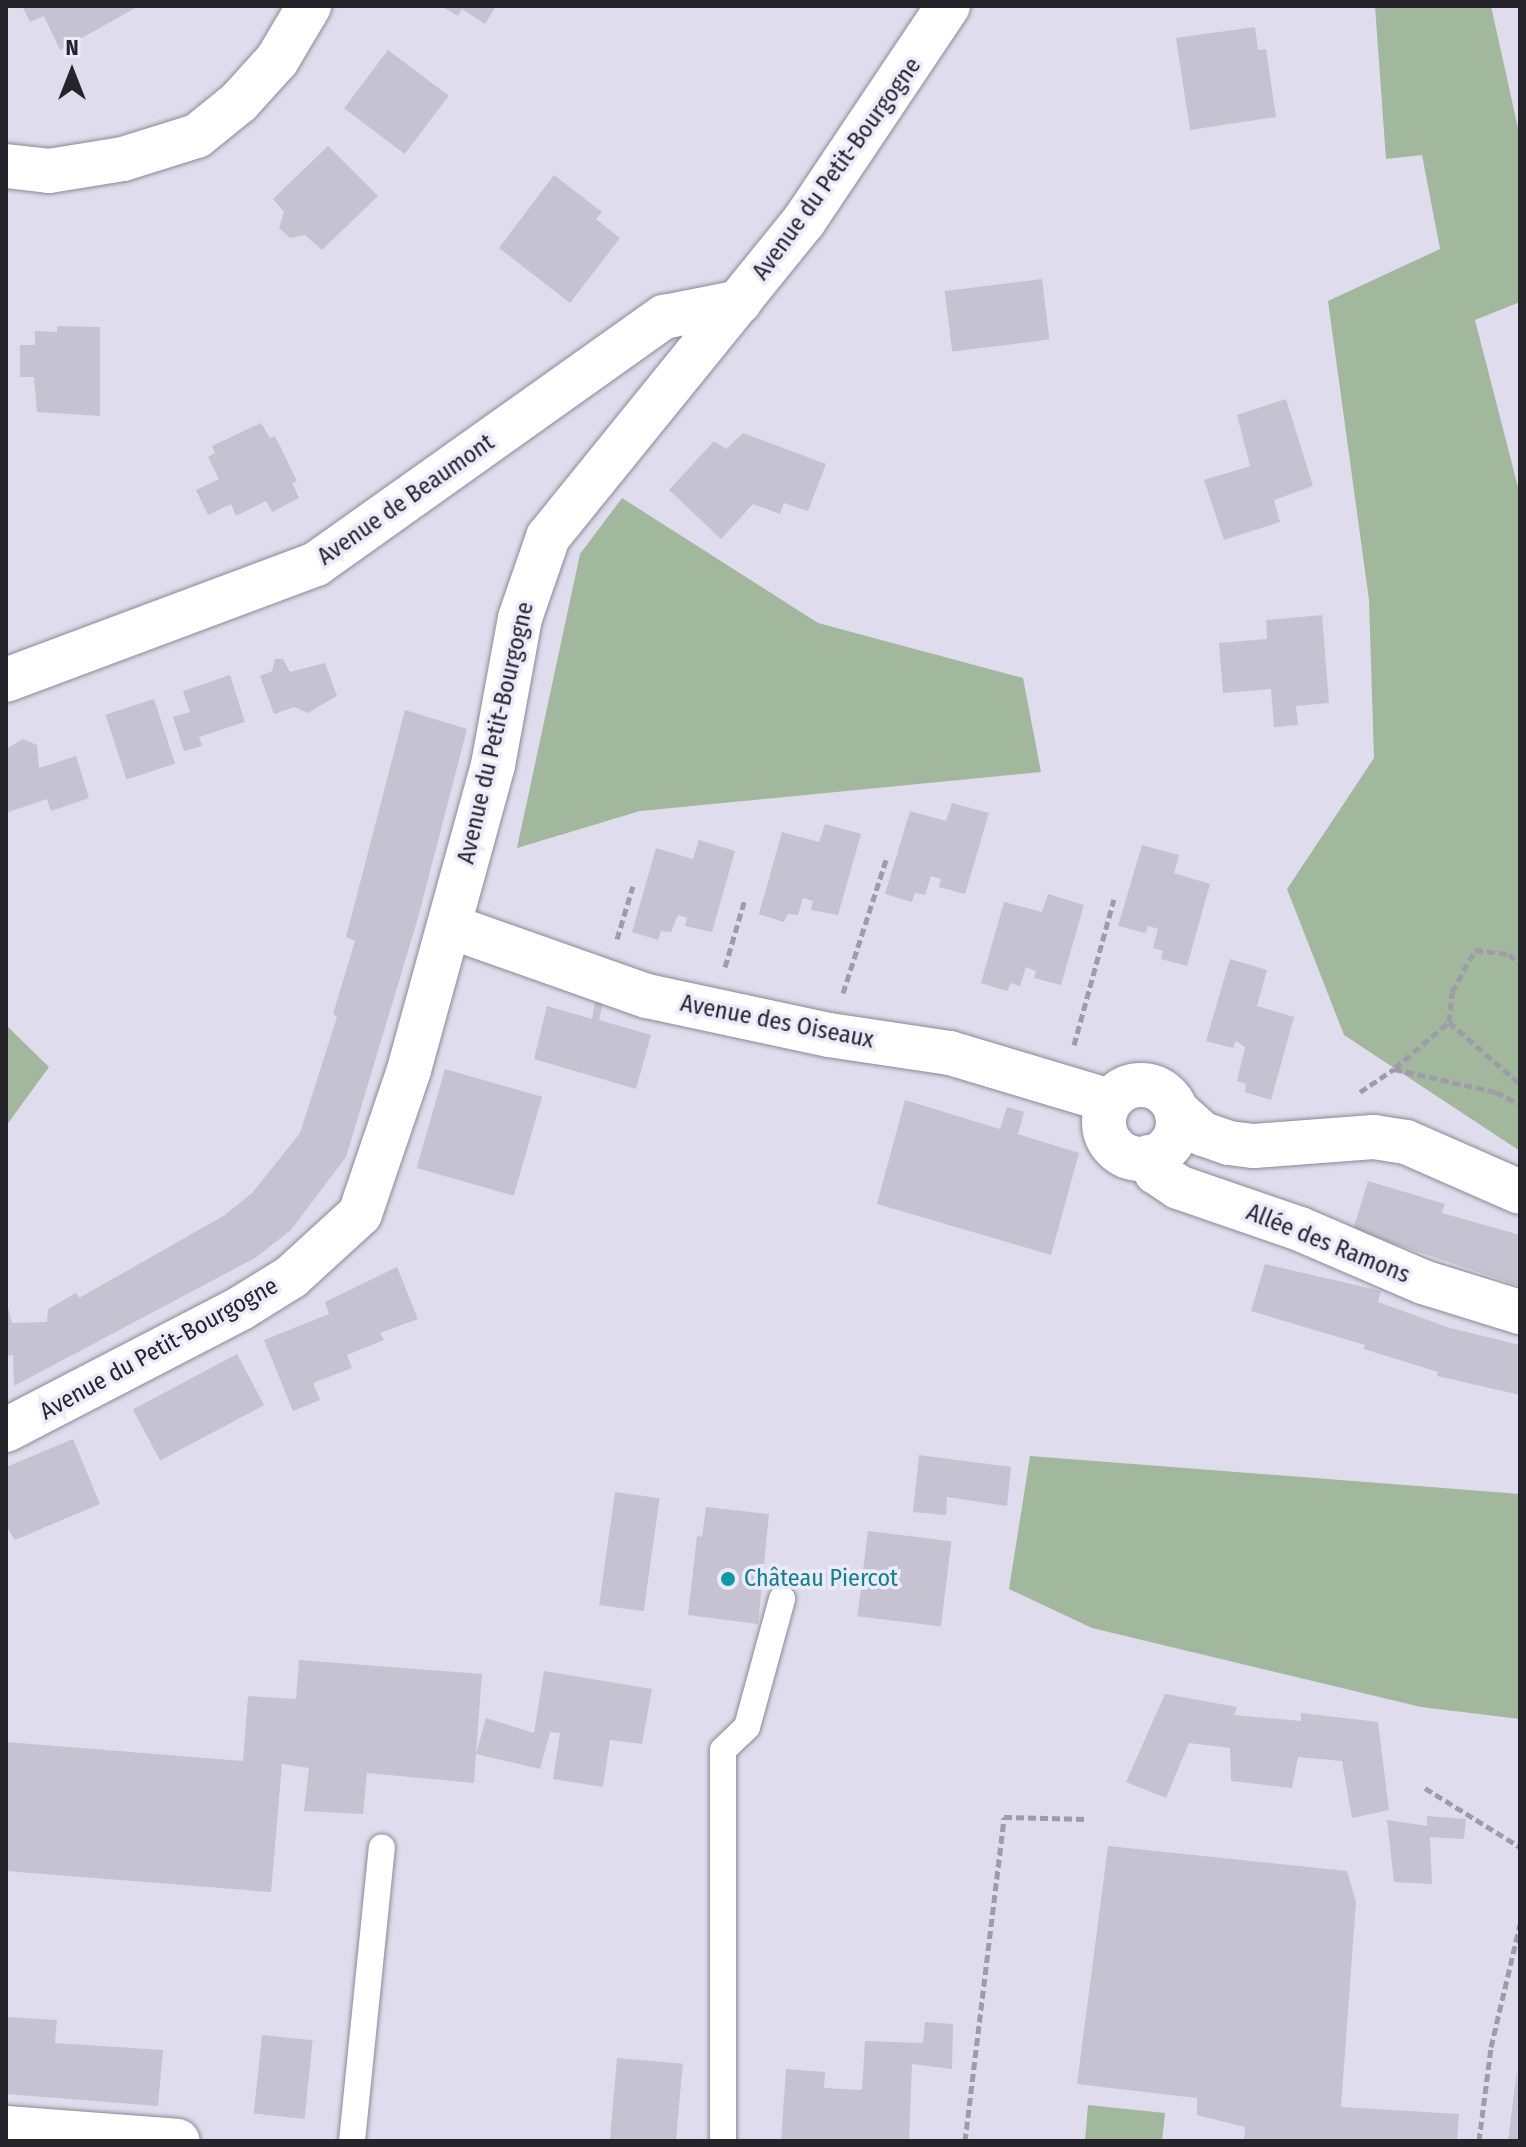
<!DOCTYPE html>
<html>
<head>
<meta charset="utf-8">
<style>
  body { margin:0 }
  #map { position:relative; width:1526px; height:2147px; overflow:hidden; background:#dfdded; font-family:"Fira Sans Condensed",sans-serif }
  div>[style] { position:absolute }
  [style*='--x'] { left:calc(var(--x)*1px); top:calc(var(--y)*1px); width:calc(var(--w)*1px); rotate:calc(var(--a)*1deg) }
  .green>* { inset:0; background:#a1b89c }
  .building>* { inset:0; background:#c5c2d2; transform-origin:0 0 }
  .path>* { height:5px; margin-top:-2.5px; transform-origin:0; background:repeating-linear-gradient(90deg,#9d9ca8 0 8px,transparent 0 12px) }
  .roads { filter:drop-shadow(0 0 2px #8b8998) drop-shadow(0 0 2px #8b8998) }
  .lane>* { height:26px; margin:-13px; padding:0 13px; transform-origin:13px; border-radius:13px; background:#fff }
  .street>* { height:44px; margin:-22px; padding:0 22px; transform-origin:22px; border-radius:22px; background:#fff }
  .street>.ring { margin:-22px; padding:0; box-sizing:content-box; background:none; border:44px solid #fff; border-radius:50% }
  .dots>* { width:22px; height:22px; translate:-50% -50%; box-sizing:border-box; border:4px solid #eceafb; border-radius:50% }
  span { translate:-50% -50%; white-space:nowrap; text-align:center; line-height:1.15; -webkit-text-stroke:7px #eceafb; paint-order:stroke }
  .street-label { font-size:24px; color:#25242a }
  .culture-label { font-size:24px; color:#0d838f }
  .left { translate:0 -50%; text-align:left }
  .frame { position:absolute; inset:0; border:8px solid #25242a; pointer-events:none }
  .north { position:absolute; left:32px; top:32px; width:80px; height:80px; -webkit-text-stroke:6px #eceafb; paint-order:stroke; rotate:0deg; font-size:22px; font-weight:700; line-height:32px; text-align:center; color:#25242a }
  .north::after { content:''; display:block; margin:auto; width:28px; height:36px; background:#25242a; clip-path:polygon(50% 0,100% 100%,50% 72%,0 100%) }
</style>
</head>
<body>
<div id="map">
  <div class="green">
    <i style="clip-path:polygon(1375px 6px,1491px 6px,1520px 137px,1520px 302px,1475px 320px,1520px 495px,1520px 1151px,1344px 1035px,1287px 889px,1374px 758px,1369px 600px,1328px 301px,1440px 249px,1422px 155px,1386px 159px)"></i>
    <i style="clip-path:polygon(622px 498px,818px 623px,1023px 678px,1041px 772px,640px 811px,517px 848px,580px 554px)"></i>
    <i style="clip-path:polygon(6px 1025px,49px 1067px,6px 1126px)"></i>
    <i style="clip-path:polygon(1030px 1456px,1520px 1494px,1520px 1719px,1421px 1707px,1092px 1628px,1009px 1589px)"></i>
    <i style="clip-path:polygon(1088px 2105px,1165px 2113px,1162px 2141px,1085px 2141px)"></i>
  </div>
  <div class="building">
    <i style="clip-path:polygon(22px 6px,139px 6px,60px 50px,44px 16px,30px 22px)"></i>
    <i style="clip-path:polygon(441px 6px,496px 6px,485px 24px,462px 9px,458px 16px)"></i>
    <i style="clip-path:polygon(1255px 27px,1258px 50px,1266px 49px,1276px 117px,1190px 130px,1176px 38px)"></i>
    <i style="left:388px;top:50px;width:76px;height:73px;rotate:37deg"></i>
    <i style="clip-path:polygon(328px 146px,378px 196px,322px 250px,305px 235px,290px 238px,279px 228px,284px 212px,273px 199px)"></i>
    <i style="clip-path:polygon(554px 175px,602px 212px,596px 219px,620px 238px,570px 303px,499px 248px)"></i>
    <i style="left:1042px;top:279px;width:61px;height:98px;rotate:83deg"></i>
    <i style="clip-path:polygon(57px 326px,100px 327px,100px 416px,37px 412px,34px 377px,20px 377px,20px 345px,35px 345px,35px 331px,57px 332px)"></i>
    <i style="clip-path:polygon(1286px 399px,1313px 486px,1274px 500px,1280px 522px,1224px 540px,1204px 480px,1250px 466px,1237px 415px)"></i>
    <i style="clip-path:polygon(261px 423px,270px 438px,275px 436px,297px 481px,292px 483px,299px 498px,272px 512px,266px 501px,236px 516px,231px 504px,208px 515px,196px 490px,219px 479px,208px 457px,215px 453px,212px 446px)"></i>
    <i style="clip-path:polygon(743px 433px,826px 464px,808px 511px,784px 503px,780px 514px,753px 504px,721px 539px,669px 490px,714px 441px,726px 449px)"></i>
    <i style="clip-path:polygon(1322px 615px,1329px 703px,1296px 706px,1298px 725px,1274px 727px,1271px 689px,1223px 693px,1219px 643px,1267px 639px,1266px 620px)"></i>
    <i style="clip-path:polygon(275px 659px,283px 659px,290px 672px,325px 663px,337px 696px,308px 713px,294px 707px,274px 714px,260px 676px,272px 671px)"></i>
    <i style="clip-path:polygon(230px 675px,245px 722px,199px 737px,202px 746px,184px 751px,173px 717px,190px 712px,183px 691px)"></i>
    <i style="left:154px;top:699px;width:68px;height:51px;rotate:72deg"></i>
    <i style="clip-path:polygon(405px 710px,467px 729px,418px 918px,346px 1157px,291px 1230px,255px 1258px,14px 1386px,13px 1355px,6px 1356px,6px 1300px,12px 1323px,47px 1322px,48px 1309px,76px 1293px,79px 1298px,225px 1215px,253px 1192px,300px 1133px,337px 1017px,333px 1014px,355px 941px,346px 937px)"></i>
    <i style="clip-path:polygon(23px 739px,37px 745px,39px 768px,76px 756px,89px 798px,51px 811px,47px 799px,6px 813px,6px 749px)"></i>
    <i style="clip-path:polygon(952px 803px,989px 813px,965px 894px,939px 887px,941px 879px,931px 876px,925px 895px,915px 893px,912px 902px,885px 894px,910px 811px,946px 821px)"></i>
    <i style="clip-path:polygon(825px 824px,861px 834px,838px 915px,811px 910px,813px 901px,803px 898px,798px 915px,788px 914px,784px 922px,759px 914px,782px 832px,819px 842px)"></i>
    <i style="clip-path:polygon(699px 840px,735px 851px,712px 932px,685px 926px,687px 918px,678px 915px,671px 932px,661px 931px,658px 940px,632px 932px,656px 848px,693px 859px)"></i>
    <i style="clip-path:polygon(1142px 845px,1179px 855px,1174px 873px,1210px 884px,1187px 966px,1161px 959px,1163px 951px,1153px 948px,1158px 929px,1148px 926px,1146px 933px,1118px 926px)"></i>
    <i style="clip-path:polygon(1048px 894px,1084px 905px,1061px 985px,1034px 978px,1036px 971px,1026px 967px,1020px 986px,1011px 983px,1007px 991px,981px 983px,1004px 902px,1042px 912px)"></i>
    <i style="clip-path:polygon(1230px 959px,1267px 970px,1257px 1006px,1294px 1017px,1271px 1100px,1245px 1092px,1246px 1084px,1237px 1081px,1245px 1047px,1236px 1041px,1233px 1048px,1206px 1041px)"></i>
    <i style="clip-path:polygon(595px 1002px,603px 1003px,599px 1020px,651px 1035px,636px 1089px,534px 1059px,547px 1006px,592px 1019px)"></i>
    <i style="left:445px;top:1069px;width:101px;height:103px;rotate:16deg"></i>
    <i style="clip-path:polygon(905px 1100px,1000px 1129px,1007px 1107px,1024px 1112px,1018px 1134px,1079px 1153px,1051px 1255px,877px 1204px)"></i>
    <i style="clip-path:polygon(1368px 1181px,1445px 1204px,1442px 1213px,1520px 1235px,1520px 1286px,1353px 1230px)"></i>
    <i style="clip-path:polygon(1265px 1264px,1381px 1291px,1378px 1302px,1450px 1328px,1520px 1345px,1520px 1395px,1437px 1376px,1438px 1372px,1364px 1349px,1365px 1345px,1251px 1311px)"></i>
    <i style="clip-path:polygon(397px 1267px,418px 1319px,380px 1333px,384px 1340px,347px 1355px,352px 1368px,313px 1383px,320px 1400px,293px 1411px,264px 1340px,329px 1314px,325px 1302px)"></i>
    <i style="left:237px;top:1354px;width:58px;height:118px;rotate:62deg"></i>
    <i style="clip-path:polygon(73px 1439px,100px 1504px,15px 1540px,6px 1526px,6px 1467px)"></i>
    <i style="clip-path:polygon(919px 1455px,1011px 1467px,1007px 1506px,947px 1497px,946px 1515px,913px 1512px)"></i>
    <i style="left:615px;top:1492px;width:45px;height:114px;rotate:8deg"></i>
    <i style="clip-path:polygon(706px 1507px,769px 1514px,758px 1624px,688px 1615px,697px 1536px,702px 1537px)"></i>
    <i style="left:868px;top:1531px;width:84px;height:86px;rotate:7deg"></i>
    <i style="clip-path:polygon(299px 1660px,482px 1674px,476px 1754px,486px 1718px,534px 1733px,544px 1671px,652px 1689px,642px 1744px,610px 1740px,603px 1787px,553px 1779px,560px 1733px,550px 1732px,540px 1769px,476px 1754px,474px 1783px,367px 1773px,363px 1814px,304px 1811px,309px 1768px,282px 1764px,271px 1892px,6px 1871px,6px 1742px,243px 1761px,248px 1696px,296px 1699px)"></i>
    <i style="clip-path:polygon(1165px 1694px,1237px 1707px,1234px 1715px,1301px 1721px,1301px 1713px,1378px 1722px,1389px 1810px,1352px 1818px,1342px 1761px,1298px 1757px,1292px 1788px,1231px 1781px,1230px 1748px,1189px 1743px,1166px 1798px,1126px 1782px)"></i>
    <i style="clip-path:polygon(1427px 1816px,1466px 1819px,1464px 1839px,1430px 1837px,1432px 1884px,1394px 1882px,1387px 1820px,1427px 1826px)"></i>
    <i style="clip-path:polygon(1108px 1846px,1347px 1871px,1356px 1902px,1341px 2107px,1459px 2114px,1457px 2141px,1244px 2141px,1245px 2127px,1197px 2115px,1197px 2098px,1077px 2084px)"></i>
    <i style="clip-path:polygon(6px 2017px,57px 2020px,55px 2043px,163px 2050px,158px 2106px,6px 2094px)"></i>
    <i style="clip-path:polygon(925px 2022px,953px 2024px,952px 2069px,912px 2064px,909px 2141px,781px 2141px,786px 2069px,825px 2072px,824px 2088px,862px 2090px,865px 2041px,923px 2043px)"></i>
    <i style="left:262px;top:2035px;width:51px;height:79px;rotate:6deg"></i>
    <i style="left:617px;top:2058px;width:66px;height:81px;rotate:5deg"></i>
    <i style="clip-path:polygon(1517px 2070px,1520px 2141px,1508px 2141px)"></i>
  </div>
  <div class="path">
    <i style="--x:617;--y:939;--w:55;--a:-73.2"></i>
    <i style="--x:725;--y:967;--w:71;--a:-73.6"></i>
    <i style="--x:843;--y:993;--w:140;--a:-72.1"></i>
    <i style="--x:1449;--y:1022;--w:94;--a:41.1"></i>
    <i style="--x:1074;--y:1045;--w:151;--a:-74.7"></i>
    <i style="--x:1395;--y:1068;--w:71;--a:-40.4"></i>
    <i style="--x:1449;--y:1022;--w:30;--a:-84"></i>
    <i style="--x:1452;--y:992;--w:48;--a:-61.3"></i>
    <i style="--x:1475;--y:950;--w:34;--a:7"></i>
    <i style="--x:1509;--y:954;--w:15;--a:42"></i>
    <i style="--x:1360;--y:1092;--w:41;--a:-34.1"></i>
    <i style="--x:1394;--y:1069;--w:105;--a:12.7"></i>
    <i style="--x:1496;--y:1092;--w:27;--a:27"></i>
    <i style="--x:1425;--y:1788;--w:112;--a:31.8"></i>
    <i style="--x:965;--y:2141;--w:326;--a:-83.1"></i>
    <i style="--x:1004;--y:1817;--w:84;--a:1.4"></i>
    <i style="--x:1479;--y:2141;--w:95;--a:-82.7"></i>
    <i style="--x:1491;--y:2047;--w:126;--a:-76.7"></i>
  </div>
  <div class="roads">
    <div class="lane">
      <i style="--x:352;--y:2141;--w:295;--a:-84.2"></i>
      <i style="--x:723;--y:2141;--w:391;--a:-90"></i>
      <i style="--x:723;--y:1750;--w:33;--a:-44"></i>
      <i style="--x:747;--y:1727;--w:133;--a:-74.7"></i>
    </div>
    <div class="street">
      <i style="--x:6;--y:166;--w:43;--a:6.6"></i>
      <i style="--x:49;--y:171;--w:75;--a:-9.2"></i>
      <i style="--x:123;--y:159;--w:77;--a:-17.3"></i>
      <i style="--x:197;--y:136;--w:54;--a:-39"></i>
      <i style="--x:239;--y:102;--w:57;--a:-47.9"></i>
      <i style="--x:277;--y:60;--w:63;--a:-59.3"></i>
      <i style="--x:6;--y:680;--w:331;--a:-20.5"></i>
      <i style="--x:316;--y:564;--w:427;--a:-35.4"></i>
      <i style="--x:664;--y:317;--w:77;--a:-11.2"></i>
      <i style="--x:449;--y:926;--w:210;--a:19.5"></i>
      <i style="--x:647;--y:996;--w:186;--a:12.1"></i>
      <i style="--x:829;--y:1035;--w:122;--a:8.5"></i>
      <i style="--x:950;--y:1053;--w:167;--a:16.7"></i>
      <i class="ring" style="left:1104px;top:1085px;width:30px;height:30px"></i>
      <i style="--x:1176;--y:1110;--w:36;--a:42"></i>
      <i style="--x:1203;--y:1134;--w:28;--a:19"></i>
      <i style="--x:1229;--y:1143;--w:25;--a:7"></i>
      <i style="--x:1254;--y:1146;--w:120;--a:-4.3"></i>
      <i style="--x:1374;--y:1137;--w:32;--a:9"></i>
      <i style="--x:1406;--y:1142;--w:124;--a:23.7"></i>
      <i style="--x:1149;--y:1157;--w:17;--a:65"></i>
      <i style="--x:1156;--y:1172;--w:27;--a:34"></i>
      <i style="--x:1178;--y:1187;--w:129;--a:19"></i>
      <i style="--x:1300;--y:1229;--w:134;--a:23.3"></i>
      <i style="--x:1423;--y:1282;--w:102;--a:17.2"></i>
      <i style="--x:6;--y:1430;--w:265;--a:-27.4"></i>
      <i style="--x:241;--y:1308;--w:59;--a:-31.8"></i>
      <i style="--x:291;--y:1277;--w:93;--a:-42.4"></i>
      <i style="--x:360;--y:1214;--w:152;--a:-71.2"></i>
      <i style="--x:409;--y:1070;--w:316;--a:-74.6"></i>
      <i style="--x:493;--y:765;--w:149;--a:-79.6"></i>
      <i style="--x:520;--y:618;--w:86;--a:-70.9"></i>
      <i style="--x:548;--y:537;--w:407;--a:-51"></i>
      <i style="--x:804;--y:221;--w:259;--a:-56.2"></i>
      <i style="--x:6;--y:2128;--w:172;--a:4.3"></i>
    </div>
  </div>
  <div class="dots">
    <i style="left:728px;top:1579px;background:#0f9aa8"></i>
  </div>
  <div class="street-label">
    <span style="left:837px;top:169px;rotate:-54deg">Avenue du Petit-Bourgogne</span>
    <span style="left:406px;top:500px;rotate:-35deg">Avenue de Beaumont</span>
    <span style="left:496px;top:733px;rotate:-77deg">Avenue du Petit-Bourgogne</span>
    <span style="left:777px;top:1022px;rotate:11deg">Avenue des Oiseaux</span>
    <span style="left:1328px;top:1244px;rotate:22deg">Allée des Ramons</span>
    <span style="left:159px;top:1349px;rotate:-29deg">Avenue du Petit-Bourgogne</span>
  </div>
  <div class="culture-label">
    <span class="left" style="left:744px;top:1579px">Château Piercot</span>
  </div>
  <div class="frame"></div>
  <div class="north">N</div>
</div>
</body>
</html>
